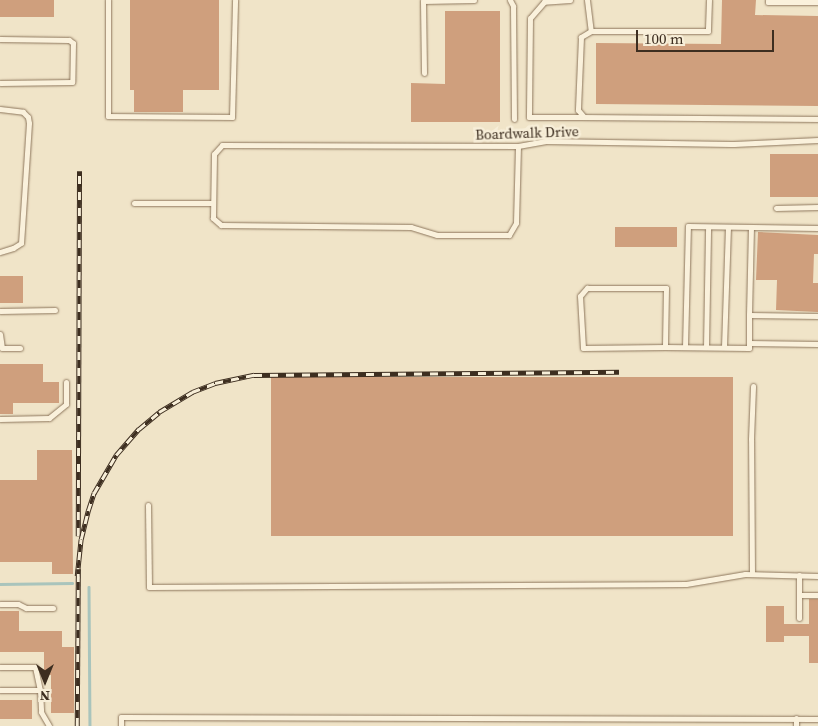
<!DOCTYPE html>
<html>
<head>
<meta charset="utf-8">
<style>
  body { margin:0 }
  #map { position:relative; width:818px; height:726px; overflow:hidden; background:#f0e4c8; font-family:"Source Serif 4",serif }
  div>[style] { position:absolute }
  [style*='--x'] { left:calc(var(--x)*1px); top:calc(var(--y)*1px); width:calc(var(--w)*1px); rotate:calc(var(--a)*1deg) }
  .stream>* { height:2.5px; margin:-1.25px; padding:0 1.25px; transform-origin:1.25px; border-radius:1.25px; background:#a9c4bc }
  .building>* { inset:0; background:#cf9f7d; transform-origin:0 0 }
  .roads { filter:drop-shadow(0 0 1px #8d765c) drop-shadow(0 0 1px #8d765c) }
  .lane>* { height:5px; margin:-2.5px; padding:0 2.5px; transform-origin:2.5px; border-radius:2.5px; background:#faf1dc }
  .rail>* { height:4.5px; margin-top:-2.25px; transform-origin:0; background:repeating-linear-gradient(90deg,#f7eed8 0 8px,#3d2e20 0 16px); box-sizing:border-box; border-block:1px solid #3d2e20 }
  span { translate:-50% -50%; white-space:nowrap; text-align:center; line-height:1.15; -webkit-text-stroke:5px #f7eed8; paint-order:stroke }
  .street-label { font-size:14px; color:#3d2e20 }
  .north { position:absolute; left:20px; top:656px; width:50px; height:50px; -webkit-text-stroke:4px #f7eed8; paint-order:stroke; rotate:180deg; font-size:14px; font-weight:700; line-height:20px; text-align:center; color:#3d2e20 }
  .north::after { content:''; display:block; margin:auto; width:18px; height:22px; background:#3d2e20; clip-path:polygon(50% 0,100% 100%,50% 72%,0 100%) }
  .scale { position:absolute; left:636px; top:30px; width:138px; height:22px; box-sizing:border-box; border:2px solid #3d2e20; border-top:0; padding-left:6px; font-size:15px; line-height:18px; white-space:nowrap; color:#3d2e20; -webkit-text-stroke:4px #f7eed8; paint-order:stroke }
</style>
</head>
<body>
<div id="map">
  <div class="stream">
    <i style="--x:0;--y:584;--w:72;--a:-0.8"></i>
    <i style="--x:89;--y:587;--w:139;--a:89.6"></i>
  </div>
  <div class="building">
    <i style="left:0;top:0;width:54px;height:17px"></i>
    <i style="clip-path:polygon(130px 0,219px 0,219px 90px,183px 90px,183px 112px,134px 112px,134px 90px,130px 90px)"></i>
    <i style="clip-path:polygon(722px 0,756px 0,755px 15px,818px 16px,818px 106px,596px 104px,596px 43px,721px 44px)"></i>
    <i style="clip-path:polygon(445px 11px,500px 11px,500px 122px,411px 122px,411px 83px,445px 84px)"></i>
    <i style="left:770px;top:154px;width:48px;height:43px"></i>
    <i style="left:615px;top:227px;width:62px;height:20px"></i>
    <i style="clip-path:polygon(758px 232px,818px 235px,818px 254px,814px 254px,813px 283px,818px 283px,818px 312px,776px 310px,777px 280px,756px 280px)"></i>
    <i style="left:0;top:276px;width:23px;height:27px"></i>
    <i style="clip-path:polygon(0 364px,43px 364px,43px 382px,59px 382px,59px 403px,13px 403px,13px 414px,0 414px)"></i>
    <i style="left:271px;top:377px;width:462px;height:159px"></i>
    <i style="clip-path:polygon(37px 450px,72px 450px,73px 574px,52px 574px,52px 562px,0 562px,0 480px,37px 480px)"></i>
    <i style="clip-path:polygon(809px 599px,818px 599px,818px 663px,809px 663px,809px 636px,784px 636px,784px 642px,766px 642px,766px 606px,784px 606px,784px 624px,809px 624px)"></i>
    <i style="clip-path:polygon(0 611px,19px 611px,19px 631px,62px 631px,62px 647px,74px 647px,74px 713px,51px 713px,51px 675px,44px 674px,44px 652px,0 652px)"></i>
    <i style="left:0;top:700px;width:32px;height:19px"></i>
  </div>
  <div class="roads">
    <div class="lane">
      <i style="--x:108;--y:0;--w:116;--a:90"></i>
      <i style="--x:108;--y:116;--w:124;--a:0.5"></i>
      <i style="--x:232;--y:117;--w:117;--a:-88.5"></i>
      <i style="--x:510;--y:0;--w:7;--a:63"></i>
      <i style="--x:513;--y:6;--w:113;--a:89.5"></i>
      <i style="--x:570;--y:0;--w:26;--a:176"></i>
      <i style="--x:544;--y:2;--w:21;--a:131"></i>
      <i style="--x:530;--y:18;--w:99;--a:90.6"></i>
      <i style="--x:529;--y:117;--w:55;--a:0"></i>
      <i style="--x:587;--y:0;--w:31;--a:83"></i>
      <i style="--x:709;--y:0;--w:31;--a:92"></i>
      <i style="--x:708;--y:31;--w:117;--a:180"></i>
      <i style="--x:591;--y:31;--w:12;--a:149"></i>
      <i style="--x:581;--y:37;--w:73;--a:92.4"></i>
      <i style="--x:578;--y:110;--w:9;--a:49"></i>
      <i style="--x:584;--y:117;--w:234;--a:0.5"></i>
      <i style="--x:768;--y:0;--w:2;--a:90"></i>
      <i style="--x:768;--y:2;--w:50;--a:0"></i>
      <i style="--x:0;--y:39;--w:69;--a:0.8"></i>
      <i style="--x:69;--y:40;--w:5;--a:37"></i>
      <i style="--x:73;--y:43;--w:39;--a:91"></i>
      <i style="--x:72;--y:82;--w:72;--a:179.2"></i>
      <i style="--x:424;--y:73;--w:72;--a:-90.8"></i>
      <i style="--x:423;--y:1;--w:51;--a:-1.1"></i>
      <i style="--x:0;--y:109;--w:23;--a:7"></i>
      <i style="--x:23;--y:112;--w:7;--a:45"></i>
      <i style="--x:28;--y:117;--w:6;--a:81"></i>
      <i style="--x:29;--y:123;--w:120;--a:93.8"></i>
      <i style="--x:21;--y:243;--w:9;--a:148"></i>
      <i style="--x:13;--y:248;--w:14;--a:163"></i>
      <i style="--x:518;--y:146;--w:77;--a:91.5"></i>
      <i style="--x:516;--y:223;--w:14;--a:120"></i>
      <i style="--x:509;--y:235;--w:72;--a:180"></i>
      <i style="--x:437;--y:235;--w:27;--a:-163"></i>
      <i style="--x:411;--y:227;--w:190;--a:-179.4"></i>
      <i style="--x:221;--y:225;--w:11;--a:-139"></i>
      <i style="--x:213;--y:218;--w:64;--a:-89.1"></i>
      <i style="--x:214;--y:154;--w:12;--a:-48"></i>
      <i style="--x:222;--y:145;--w:296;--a:0.2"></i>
      <i style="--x:518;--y:146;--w:27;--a:-10"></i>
      <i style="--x:545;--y:141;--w:189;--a:0.9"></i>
      <i style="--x:734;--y:144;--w:84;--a:-2.7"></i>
      <i style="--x:134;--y:203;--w:79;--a:0"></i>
      <i style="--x:776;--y:208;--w:42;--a:-1.4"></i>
      <i style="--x:0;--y:311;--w:55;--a:-1"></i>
      <i style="--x:749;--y:315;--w:87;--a:-88.7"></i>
      <i style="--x:818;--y:316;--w:69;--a:-179.2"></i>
      <i style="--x:749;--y:315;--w:28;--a:90"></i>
      <i style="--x:749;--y:343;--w:69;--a:0.8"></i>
      <i style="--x:0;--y:334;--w:14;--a:82"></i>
      <i style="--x:2;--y:348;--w:18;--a:0"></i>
      <i style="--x:665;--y:347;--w:82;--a:179.3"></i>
      <i style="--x:583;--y:348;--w:52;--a:-93.3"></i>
      <i style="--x:580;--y:296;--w:11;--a:-49"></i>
      <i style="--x:587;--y:288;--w:79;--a:0"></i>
      <i style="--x:666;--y:288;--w:59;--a:91"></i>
      <i style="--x:665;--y:347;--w:84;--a:0.7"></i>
      <i style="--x:749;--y:348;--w:5;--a:-90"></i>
      <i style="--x:685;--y:347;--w:121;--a:-88.6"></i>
      <i style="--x:688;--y:226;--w:130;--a:0.9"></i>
      <i style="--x:706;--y:347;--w:120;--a:-89"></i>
      <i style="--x:724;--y:347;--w:119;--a:-88.1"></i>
      <i style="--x:0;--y:419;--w:49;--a:-1.2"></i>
      <i style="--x:49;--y:418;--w:22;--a:-39"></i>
      <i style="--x:66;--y:404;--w:22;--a:-90"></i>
      <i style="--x:148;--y:505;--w:82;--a:89.3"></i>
      <i style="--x:149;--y:587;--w:537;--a:-0.32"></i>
      <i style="--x:686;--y:584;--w:60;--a:-9.6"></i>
      <i style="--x:745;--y:574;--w:73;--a:1.6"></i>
      <i style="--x:752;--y:574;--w:135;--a:-90.4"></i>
      <i style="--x:751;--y:439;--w:53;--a:-87.8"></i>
      <i style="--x:799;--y:575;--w:20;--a:90"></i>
      <i style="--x:0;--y:604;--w:18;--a:0"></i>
      <i style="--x:18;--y:604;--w:9;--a:27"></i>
      <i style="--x:26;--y:608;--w:27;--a:0"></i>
      <i style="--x:799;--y:618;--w:23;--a:-90"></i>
      <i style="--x:799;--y:595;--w:19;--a:0"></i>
      <i style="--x:0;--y:667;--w:35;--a:0"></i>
      <i style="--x:35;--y:667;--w:24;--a:78"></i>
      <i style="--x:40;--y:690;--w:22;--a:87"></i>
      <i style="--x:41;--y:712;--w:16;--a:60"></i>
      <i style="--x:0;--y:690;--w:40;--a:0"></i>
      <i style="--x:121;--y:726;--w:9;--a:-90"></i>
      <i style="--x:121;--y:717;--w:697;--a:0.16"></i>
      <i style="--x:796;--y:726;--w:8;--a:-90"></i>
    </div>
  </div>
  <div class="rail">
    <i style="--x:78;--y:536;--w:365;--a:-89.8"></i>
    <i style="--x:77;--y:576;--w:37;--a:-84"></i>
    <i style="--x:81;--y:539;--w:29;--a:-76"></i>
    <i style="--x:88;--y:511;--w:19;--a:-72"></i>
    <i style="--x:94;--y:493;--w:44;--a:-59.9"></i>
    <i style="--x:116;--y:455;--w:35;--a:-49"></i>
    <i style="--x:139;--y:429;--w:26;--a:-40"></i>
    <i style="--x:159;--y:412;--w:39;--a:-31"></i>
    <i style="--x:192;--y:392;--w:25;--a:-21"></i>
    <i style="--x:215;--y:383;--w:40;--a:-12"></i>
    <i style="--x:254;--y:375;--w:365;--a:-0.5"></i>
    <i style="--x:77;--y:726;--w:157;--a:-89.6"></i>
  </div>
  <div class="street-label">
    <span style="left:527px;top:133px;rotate:-2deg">Boardwalk Drive</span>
  </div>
  <div class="north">N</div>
  <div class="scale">100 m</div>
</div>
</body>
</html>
